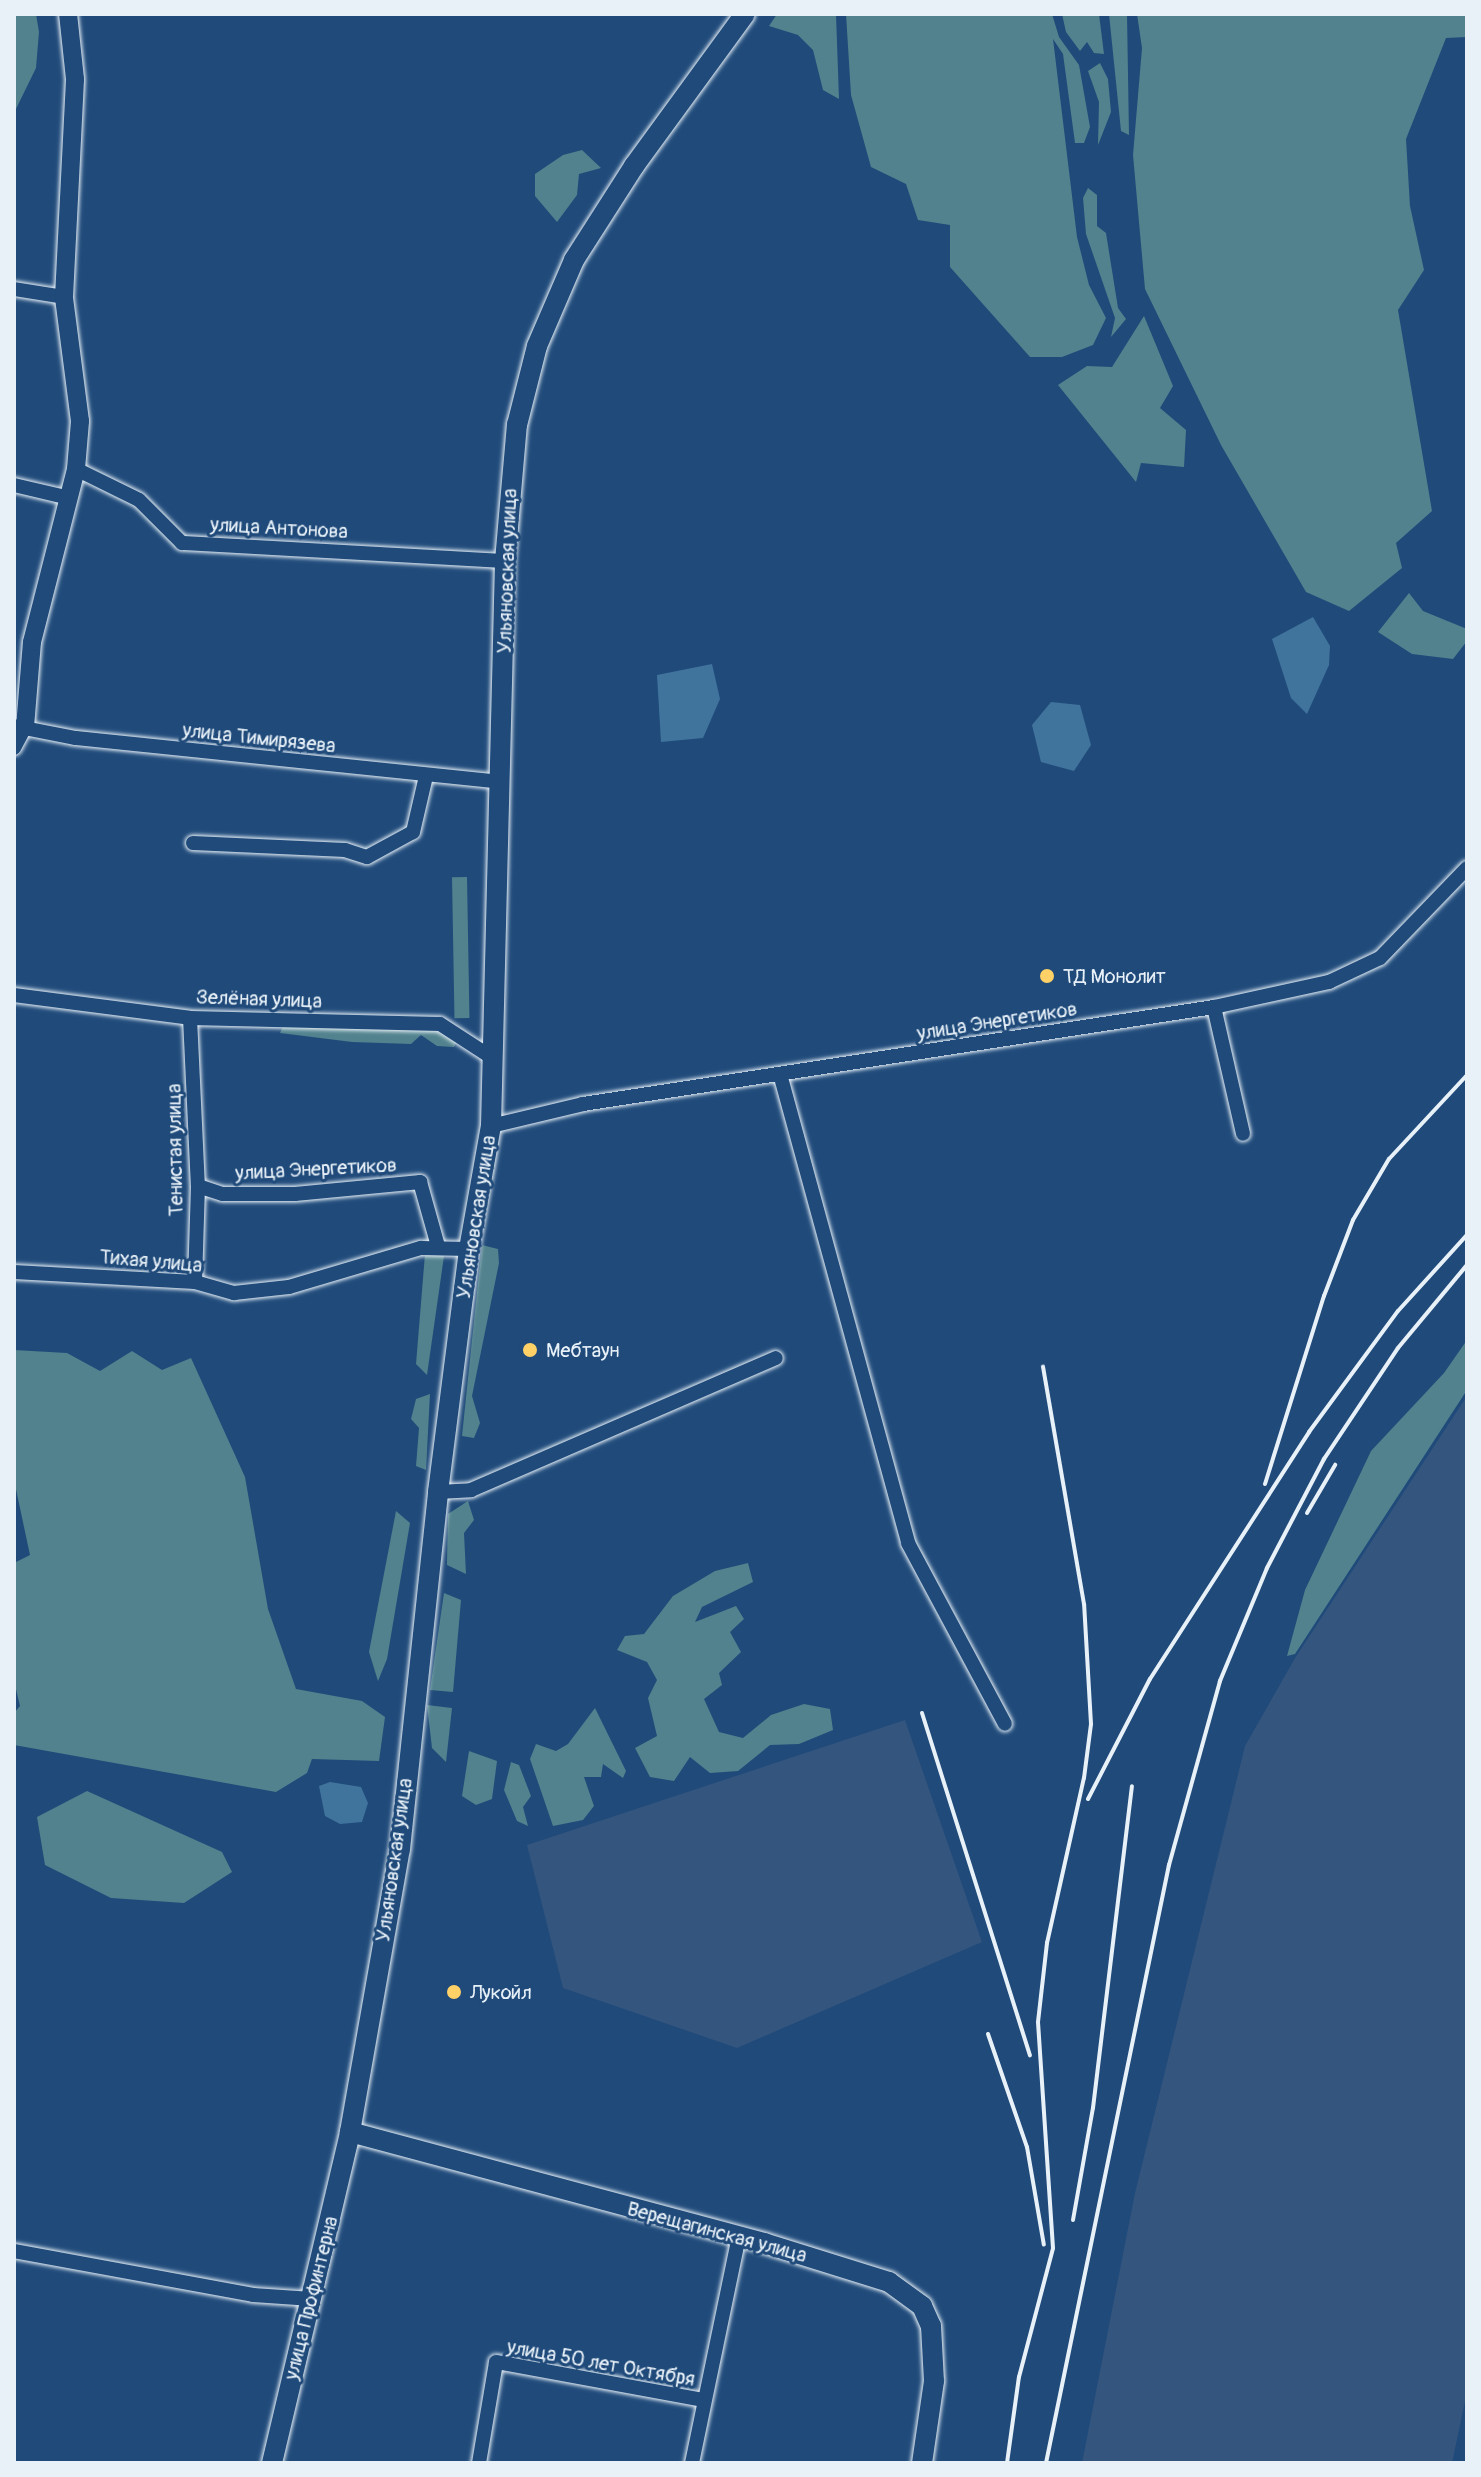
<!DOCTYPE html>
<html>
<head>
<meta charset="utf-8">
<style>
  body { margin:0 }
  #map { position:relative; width:1481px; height:2477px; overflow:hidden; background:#1f4a7a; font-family:Pangolin,sans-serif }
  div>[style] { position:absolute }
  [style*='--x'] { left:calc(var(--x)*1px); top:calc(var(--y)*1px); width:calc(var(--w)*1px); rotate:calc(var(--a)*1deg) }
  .built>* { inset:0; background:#34557e }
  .green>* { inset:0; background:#51828d; transform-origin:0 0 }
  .water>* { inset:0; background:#40749d }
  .roads { filter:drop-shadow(0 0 2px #e8f1f8) drop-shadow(0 0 2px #e8f1f8) }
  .minor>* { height:14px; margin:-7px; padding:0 7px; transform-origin:7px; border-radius:7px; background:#1f4a7a }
  .tertiary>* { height:18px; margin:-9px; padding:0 9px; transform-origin:9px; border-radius:9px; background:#1f4a7a }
  .secondary>* { height:20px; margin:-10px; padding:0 10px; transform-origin:10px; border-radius:10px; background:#1f4a7a }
  .rail>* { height:4px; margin:-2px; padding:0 2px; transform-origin:2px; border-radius:2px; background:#e8f1f8 }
  .dots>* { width:22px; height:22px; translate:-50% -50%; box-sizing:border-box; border:4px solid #1f4a7a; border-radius:50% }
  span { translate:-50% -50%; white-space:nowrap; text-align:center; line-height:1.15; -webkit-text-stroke:6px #1f4a7a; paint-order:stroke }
  .street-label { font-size:20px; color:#e8f1f8 }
  .poi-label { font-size:20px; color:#e8f1f8 }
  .left { translate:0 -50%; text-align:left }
  .frame { position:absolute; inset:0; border:16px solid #e8f1f8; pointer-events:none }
</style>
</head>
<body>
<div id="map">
  <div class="built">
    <i style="clip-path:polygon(1467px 1396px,1467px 2392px,1452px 2463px,1082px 2463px,1135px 2193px,1245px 1746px,1295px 1658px)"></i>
    <i style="clip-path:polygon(905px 1720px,982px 1942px,737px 2048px,563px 1988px,527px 1845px)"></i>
  </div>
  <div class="green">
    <i style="clip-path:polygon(14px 14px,36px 14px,39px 32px,36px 68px,14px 113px)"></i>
    <i style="clip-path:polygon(777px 14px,836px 14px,839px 99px,823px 90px,813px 50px,798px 35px,769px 26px)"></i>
    <i style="clip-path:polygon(846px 14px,1052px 14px,1059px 37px,1079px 65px,1090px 127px,1084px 143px,1075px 143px,1063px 54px,1053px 39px,1077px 237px,1089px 285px,1106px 318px,1093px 345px,1062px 357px,1030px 357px,950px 267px,950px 225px,918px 220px,906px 184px,871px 167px,851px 95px)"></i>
    <i style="clip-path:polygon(1062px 14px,1099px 14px,1104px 54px,1094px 53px,1087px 42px,1080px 51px,1066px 32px)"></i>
    <i style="clip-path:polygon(1109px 14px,1127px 14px,1129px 135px,1121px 131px)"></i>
    <i style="clip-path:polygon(1137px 14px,1467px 14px,1467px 37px,1446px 38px,1406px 139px,1410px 206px,1424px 270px,1398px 310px,1432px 511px,1396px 543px,1402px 568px,1349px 611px,1306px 592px,1221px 445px,1145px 289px,1133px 155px,1142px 48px)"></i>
    <i style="clip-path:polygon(1100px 63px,1108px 79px,1111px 112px,1098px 145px,1099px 102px,1088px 71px)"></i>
    <i style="clip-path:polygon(582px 150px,601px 168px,579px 174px,577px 195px,557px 222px,535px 196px,535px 174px,563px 155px)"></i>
    <i style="clip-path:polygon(1088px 188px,1097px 195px,1097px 226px,1106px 233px,1118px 308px,1126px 319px,1111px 337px,1115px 318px,1086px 234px,1083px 198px)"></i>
    <i style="clip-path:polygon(1144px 316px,1173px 386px,1160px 408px,1186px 430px,1184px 467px,1141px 463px,1136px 482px,1058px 385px,1087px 366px,1112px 367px)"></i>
    <i style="clip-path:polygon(1409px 593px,1423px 611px,1467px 629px,1467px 641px,1453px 659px,1412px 654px,1378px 632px)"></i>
    <i style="left:467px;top:877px;width:141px;height:15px;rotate:89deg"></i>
    <i style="clip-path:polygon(284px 1024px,430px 1028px,457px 1041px,454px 1047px,437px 1046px,421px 1035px,411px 1044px,352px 1042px,280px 1033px)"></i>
    <i style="clip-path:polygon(482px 1245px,498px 1249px,499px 1263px,472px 1396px,480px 1423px,474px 1438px,462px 1436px)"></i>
    <i style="clip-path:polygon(425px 1254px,444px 1256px,427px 1375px,416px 1364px)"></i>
    <i style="clip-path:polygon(1467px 1340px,1467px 1390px,1295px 1654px,1287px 1656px,1305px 1590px,1371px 1451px,1444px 1373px)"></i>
    <i style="clip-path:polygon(14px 1350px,67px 1353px,100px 1371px,132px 1351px,162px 1370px,191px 1358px,245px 1477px,268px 1609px,296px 1689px,362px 1701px,385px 1717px,379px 1761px,312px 1759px,307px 1773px,276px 1792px,14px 1745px,14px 1713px,20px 1706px,14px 1681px,14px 1563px,30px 1555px,14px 1480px)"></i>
    <i style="clip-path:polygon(430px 1394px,426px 1470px,416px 1466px,419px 1428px,411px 1419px,416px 1399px)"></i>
    <i style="clip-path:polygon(468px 1501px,474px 1520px,464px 1533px,466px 1574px,447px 1565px,448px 1514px)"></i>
    <i style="clip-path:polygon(396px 1511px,410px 1523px,387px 1659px,378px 1681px,369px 1652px)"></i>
    <i style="clip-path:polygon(748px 1563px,753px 1582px,702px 1607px,695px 1622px,736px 1606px,744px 1619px,730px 1632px,741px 1652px,719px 1673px,722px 1685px,704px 1699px,719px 1732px,743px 1738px,771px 1715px,804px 1704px,830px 1709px,833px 1730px,799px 1744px,770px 1745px,738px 1771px,710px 1773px,690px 1757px,674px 1781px,650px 1777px,635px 1748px,657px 1736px,648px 1698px,657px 1680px,647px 1662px,617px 1650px,625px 1636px,644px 1634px,673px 1596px,715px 1571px)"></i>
    <i style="clip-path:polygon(444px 1593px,461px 1600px,453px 1692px,430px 1690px)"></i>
    <i style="clip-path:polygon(427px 1705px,452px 1708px,446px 1762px,432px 1748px)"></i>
    <i style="clip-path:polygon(595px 1708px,626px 1771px,623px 1778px,603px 1764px,601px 1777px,584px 1777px,594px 1806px,583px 1820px,553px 1826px,530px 1759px,536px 1744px,556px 1751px,568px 1744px)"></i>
    <i style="clip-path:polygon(469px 1751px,497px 1761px,492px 1799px,476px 1805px,462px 1796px)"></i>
    <i style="clip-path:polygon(511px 1762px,519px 1765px,531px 1796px,523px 1807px,528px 1826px,517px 1821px,504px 1790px)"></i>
    <i style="clip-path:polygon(87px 1791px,222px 1852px,232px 1872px,184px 1903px,111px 1898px,45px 1865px,37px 1817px)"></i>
  </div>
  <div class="water">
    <i style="clip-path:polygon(1313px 617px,1330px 646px,1329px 665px,1307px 714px,1291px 698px,1272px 639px)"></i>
    <i style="clip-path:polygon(712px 664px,720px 699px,703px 738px,661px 742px,657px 675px)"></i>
    <i style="clip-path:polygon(1051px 702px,1080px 705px,1091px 745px,1074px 771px,1041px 762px,1032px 725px)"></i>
    <i style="clip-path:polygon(330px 1782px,361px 1787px,368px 1803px,362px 1822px,340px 1824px,325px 1816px,319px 1786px)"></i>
  </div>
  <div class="roads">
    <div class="minor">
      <i style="--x:14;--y:289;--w:51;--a:9.1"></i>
      <i style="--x:76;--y:469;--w:70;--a:26.2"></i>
      <i style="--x:139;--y:500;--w:61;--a:45"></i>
      <i style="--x:182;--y:543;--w:324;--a:3.2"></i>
      <i style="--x:14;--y:485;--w:52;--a:13.2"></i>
      <i style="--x:14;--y:726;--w:63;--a:11"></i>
      <i style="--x:76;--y:738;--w:427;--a:5.9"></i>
      <i style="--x:14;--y:748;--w:24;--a:-62"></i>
      <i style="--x:193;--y:843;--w:152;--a:2.6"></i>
      <i style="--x:345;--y:850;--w:23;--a:18"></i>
      <i style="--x:367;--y:857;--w:52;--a:-28.5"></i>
      <i style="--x:413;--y:832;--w:57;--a:-76.9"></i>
      <i style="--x:14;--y:995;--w:177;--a:7.4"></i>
      <i style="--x:190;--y:1018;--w:250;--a:1.4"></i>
      <i style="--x:440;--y:1024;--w:64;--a:32.9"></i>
      <i style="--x:1214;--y:1007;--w:130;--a:77.1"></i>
      <i style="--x:190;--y:1018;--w:168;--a:87.3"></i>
      <i style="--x:198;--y:1186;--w:96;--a:91.8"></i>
      <i style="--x:780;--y:1074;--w:486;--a:74.7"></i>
      <i style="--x:908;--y:1543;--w:205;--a:61.8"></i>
      <i style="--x:491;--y:1126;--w:95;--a:-13.4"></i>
      <i style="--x:583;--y:1104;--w:638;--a:-8.74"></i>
      <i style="--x:1214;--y:1007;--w:118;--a:-12.3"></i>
      <i style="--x:1329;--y:982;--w:56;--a:-25.2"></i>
      <i style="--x:1380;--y:958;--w:125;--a:-46"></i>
      <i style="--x:198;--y:1186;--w:26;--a:18"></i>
      <i style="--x:223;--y:1194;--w:72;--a:0"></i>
      <i style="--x:295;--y:1194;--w:126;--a:-5.5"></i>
      <i style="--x:420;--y:1182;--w:66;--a:74.3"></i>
      <i style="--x:14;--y:1272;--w:181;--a:3.2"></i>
      <i style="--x:195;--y:1282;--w:41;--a:15.8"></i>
      <i style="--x:234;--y:1293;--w:55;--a:-6.2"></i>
      <i style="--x:289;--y:1287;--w:138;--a:-16.5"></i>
      <i style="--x:421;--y:1248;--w:48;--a:1.2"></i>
      <i style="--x:438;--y:1492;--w:33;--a:-3"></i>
      <i style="--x:471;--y:1490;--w:332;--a:-23.4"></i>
      <i style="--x:14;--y:2251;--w:243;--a:10.4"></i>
      <i style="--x:253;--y:2295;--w:59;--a:3.9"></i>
      <i style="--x:479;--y:2463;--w:102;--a:-80.4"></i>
      <i style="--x:496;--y:2362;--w:210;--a:10.4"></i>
      <i style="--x:692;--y:2463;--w:232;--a:-78.3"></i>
    </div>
    <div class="tertiary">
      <i style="--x:25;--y:727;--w:85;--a:-85.3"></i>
      <i style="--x:32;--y:642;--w:179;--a:-75.7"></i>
      <i style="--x:76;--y:469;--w:48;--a:-85.2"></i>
      <i style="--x:80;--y:421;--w:125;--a:-97.4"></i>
      <i style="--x:64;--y:297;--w:218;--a:-87.1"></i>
      <i style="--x:75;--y:79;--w:65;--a:-96.1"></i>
    </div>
    <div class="secondary">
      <i style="--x:350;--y:2132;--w:429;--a:15"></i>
      <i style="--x:764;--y:2243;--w:131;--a:17.3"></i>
      <i style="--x:889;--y:2282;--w:41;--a:36"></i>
      <i style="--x:922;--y:2306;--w:22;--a:66"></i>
      <i style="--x:931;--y:2326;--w:55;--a:86.9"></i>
      <i style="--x:934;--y:2381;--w:83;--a:98.3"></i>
      <i style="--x:272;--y:2463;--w:340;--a:-76.7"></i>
      <i style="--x:350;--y:2132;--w:287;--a:-80"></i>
      <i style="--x:400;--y:1849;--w:359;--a:-83.9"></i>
      <i style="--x:438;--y:1492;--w:245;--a:-82.7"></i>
      <i style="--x:469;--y:1249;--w:125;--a:-79.9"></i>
      <i style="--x:491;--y:1126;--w:565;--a:-88.58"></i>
      <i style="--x:505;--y:561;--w:137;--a:-85"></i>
      <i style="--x:517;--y:425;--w:81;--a:-75.8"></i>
      <i style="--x:537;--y:346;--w:94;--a:-66.7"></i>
      <i style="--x:574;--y:260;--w:112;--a:-57.4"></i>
      <i style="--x:634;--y:166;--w:188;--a:-53.9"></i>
    </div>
  </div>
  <div class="rail">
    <i style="--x:1265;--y:1484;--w:197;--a:-72.6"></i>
    <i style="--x:1324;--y:1296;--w:81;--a:-69.1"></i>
    <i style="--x:1353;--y:1220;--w:71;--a:-59.5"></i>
    <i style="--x:1389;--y:1159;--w:115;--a:-47.1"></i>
    <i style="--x:1307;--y:1513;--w:56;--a:-59.7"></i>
    <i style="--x:922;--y:1713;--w:359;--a:72.5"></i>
    <i style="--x:1088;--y:1799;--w:135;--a:-62.7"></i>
    <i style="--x:1150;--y:1679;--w:294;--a:-57.2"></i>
    <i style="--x:1309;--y:1432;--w:150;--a:-53.7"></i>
    <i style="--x:1398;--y:1311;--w:103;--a:-47.8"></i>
    <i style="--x:988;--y:2034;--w:120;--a:71"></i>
    <i style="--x:1027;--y:2147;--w:99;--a:80.2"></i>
    <i style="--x:1073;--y:2220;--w:114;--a:-79.9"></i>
    <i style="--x:1093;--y:2108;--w:324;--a:-83.1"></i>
    <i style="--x:1007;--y:2463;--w:87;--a:-82.1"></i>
    <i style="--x:1019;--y:2377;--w:133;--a:-75.2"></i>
    <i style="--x:1053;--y:2248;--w:226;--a:-93.8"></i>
    <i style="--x:1038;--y:2022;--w:80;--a:-83.5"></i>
    <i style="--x:1047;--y:1943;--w:169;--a:-77.4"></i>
    <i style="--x:1084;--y:1778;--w:54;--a:-82.6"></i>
    <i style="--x:1091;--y:1724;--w:120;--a:-93.3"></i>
    <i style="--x:1084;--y:1604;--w:241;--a:-99.8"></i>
    <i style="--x:1046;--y:2463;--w:611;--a:-78.38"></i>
    <i style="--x:1169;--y:1865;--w:191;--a:-74.5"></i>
    <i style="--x:1220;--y:1681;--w:122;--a:-67.4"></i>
    <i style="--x:1267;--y:1568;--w:123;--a:-62.4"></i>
    <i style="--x:1324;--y:1459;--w:133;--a:-56.3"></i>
    <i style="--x:1398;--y:1348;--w:108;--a:-50.3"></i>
  </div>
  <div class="dots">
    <i style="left:1047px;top:976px;background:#ffd166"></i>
    <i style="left:530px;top:1350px;background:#ffd166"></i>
    <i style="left:454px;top:1992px;background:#ffd166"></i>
  </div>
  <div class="street-label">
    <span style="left:279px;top:528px;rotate:3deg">улица Антонова</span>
    <span style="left:507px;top:571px;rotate:-88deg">Ульяновская улица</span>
    <span style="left:259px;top:738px;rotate:6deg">улица Тимирязева</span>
    <span style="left:259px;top:999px;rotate:2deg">Зелёная улица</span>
    <span style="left:997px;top:1021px;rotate:-9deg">улица Энергетиков</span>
    <span style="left:175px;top:1150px;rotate:-91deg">Тенистая улица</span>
    <span style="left:316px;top:1169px;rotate:-3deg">улица Энергетиков</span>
    <span style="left:476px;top:1217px;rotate:-81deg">Ульяновская улица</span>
    <span style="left:151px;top:1261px;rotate:5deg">Тихая улица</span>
    <span style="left:394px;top:1860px;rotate:-82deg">Ульяновская улица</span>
    <span style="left:717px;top:2232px;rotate:15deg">Верещагинская улица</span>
    <span style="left:311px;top:2298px;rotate:-76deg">улица Профинтерна</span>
    <span style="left:601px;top:2363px;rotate:10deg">улица 50 лет Октября</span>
  </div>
  <div class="poi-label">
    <span class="left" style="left:1063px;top:976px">ТД Монолит</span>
    <span class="left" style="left:546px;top:1350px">Мебтаун</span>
    <span class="left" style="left:470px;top:1992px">Лукойл</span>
  </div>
  <div class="frame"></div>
</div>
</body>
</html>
